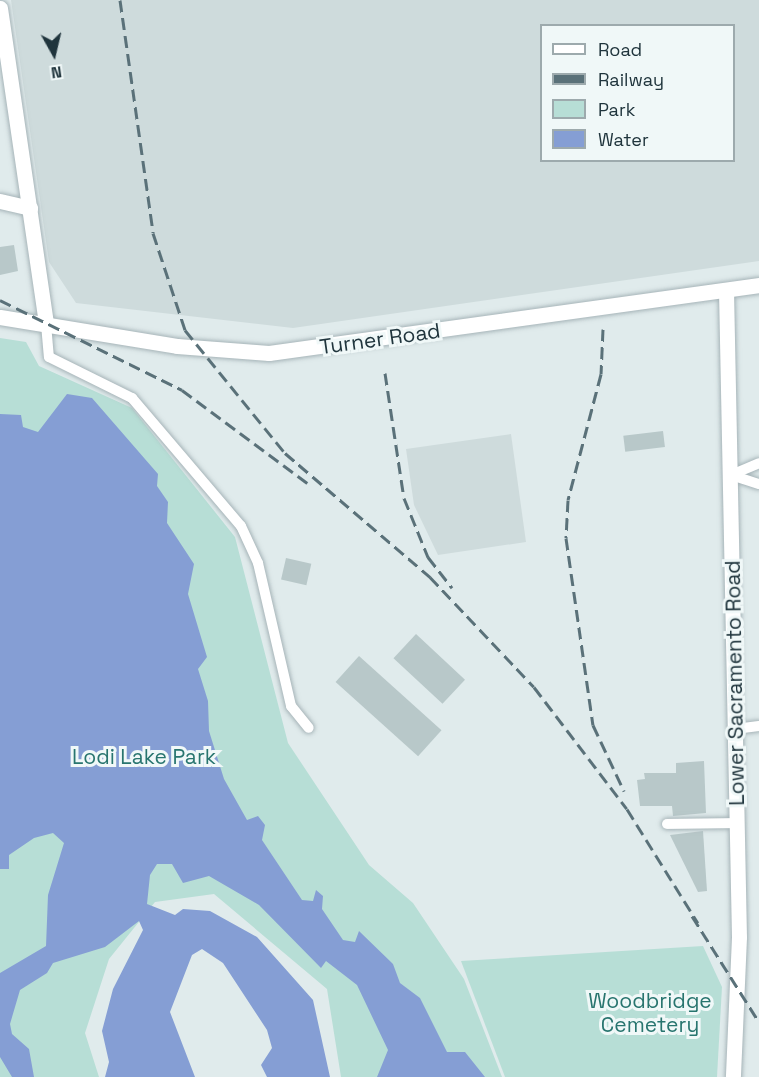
<!DOCTYPE html>
<html>
<head>
<meta charset="utf-8">
<style>
  body { margin:0 }
  #map { position:relative; width:759px; height:1077px; overflow:hidden; background:#e0ebec; font-family:"Space Grotesk",sans-serif }
  div>[style] { position:absolute }
  [style*='--x'] { left:calc(var(--x)*1px); top:calc(var(--y)*1px); width:calc(var(--w)*1px); rotate:calc(var(--a)*1deg) }
  .built>* { inset:0; background:#cedbdc }
  .green>* { inset:0; background:#b7ded6 }
  .water>* { inset:0; background:#859ed4 }
  .building>* { inset:0; background:#b8c8c9; transform-origin:0 0 }
  .roads { filter:drop-shadow(0 0 2px #a6b4b8) drop-shadow(0 0 2px #a6b4b8) }
  .street>* { height:10px; margin:-5px; padding:0 5px; transform-origin:5px; border-radius:5px; background:#fff }
  .secondary>* { height:15px; margin:-7.5px; padding:0 7.5px; transform-origin:7.5px; border-radius:7.5px; background:#fff }
  .rail>* { height:3px; margin-top:-1.5px; transform-origin:0; background:repeating-linear-gradient(90deg,#5a7179 0 12px,transparent 0 18px) }
  span { translate:-50% -50%; white-space:nowrap; text-align:center; line-height:1.15; -webkit-text-stroke:6px #f0f8f8; paint-order:stroke }
  .street-label { font-size:21px; color:#20353d }
  .park-label { font-size:21px; color:#28756f }
  .legend { position:absolute; left:540px; top:24px; width:195px; height:138px; box-sizing:border-box; background:#f0f8f8; border:2px solid #9daaad; margin:0; padding:8px 10px; list-style:none; font-size:18px; color:#20353d }
  .legend li { display:flex; align-items:center; gap:12px; height:30px }
  .legend b { width:30px; border:2px solid #9daaad }
  .north { position:absolute; left:24px; top:24px; width:60px; height:60px; -webkit-text-stroke:4px #f0f8f8; paint-order:stroke; rotate:172deg; font-size:16px; font-weight:700; line-height:24px; text-align:center; color:#20353d }
  .north::after { content:''; display:block; margin:auto; width:21px; height:27px; background:#20353d; clip-path:polygon(50% 0,100% 100%,50% 72%,0 100%) }
</style>
</head>
<body>
<div id="map">
  <div class="built">
    <i style="clip-path:polygon(evenodd,11px 0,759px 0,759px 261px,293px 328px,76px 303px,49px 262px,11px 0,542px 26px,734px 26px,734px 160px,542px 160px,542px 26px)"></i>
    <i style="clip-path:polygon(511px 434px,526px 542px,438px 555px,414px 505px,406px 449px)"></i>
  </div>
  <div class="green">
    <i style="clip-path:polygon(0 338px,26px 342px,39px 366px,132px 408px,235px 537px,288px 743px,369px 865px,413px 903px,464px 979px,502px 1077px,341px 1077px,327px 989px,214px 894px,155px 902px,109px 959px,85px 1033px,99px 1077px,0 1077px)"></i>
    <i style="clip-path:polygon(703px 946px,722px 987px,717px 1077px,505px 1077px,461px 961px)"></i>
  </div>
  <div class="water">
    <i style="clip-path:polygon(67px 394px,92px 398px,158px 474px,157px 486px,168px 502px,167px 523px,194px 564px,188px 594px,207px 657px,198px 669px,208px 701px,209px 731px,224px 779px,247px 820px,258px 816px,265px 825px,262px 840px,302px 900px,313px 901px,316px 890px,323px 896px,322px 909px,343px 940px,355px 942px,359px 931px,393px 964px,400px 983px,420px 998px,447px 1052px,465px 1052px,485px 1077px,377px 1077px,388px 1050px,357px 985px,326px 961px,321px 968px,259px 905px,209px 876px,183px 883px,172px 864px,157px 864px,150px 875px,147px 904px,175px 915px,183px 909px,210px 911px,257px 937px,313px 1000px,330px 1077px,267px 1077px,261px 1065px,272px 1048px,267px 1030px,223px 963px,202px 949px,192px 955px,170px 1012px,195px 1077px,105px 1077px,109px 1062px,102px 1031px,113px 989px,143px 930px,139px 921px,105px 947px,53px 963px,47px 973px,20px 990px,10px 1024px,12px 1034px,29px 1049px,34px 1077px,12px 1077px,0 1057px,0 973px,46px 946px,48px 895px,64px 843px,53px 833px,34px 838px,9px 855px,9px 869px,0 869px,0 414px,21px 415px,23px 427px,38px 432px)"></i>
  </div>
  <div class="building">
    <i style="clip-path:polygon(14px 245px,18px 271px,0 275px,0 247px)"></i>
    <i style="left:663px;top:431px;width:16px;height:40px;rotate:83deg"></i>
    <i style="left:286px;top:558px;width:26px;height:22px;rotate:13deg"></i>
    <i style="left:416px;top:634px;width:67px;height:33px;rotate:43deg"></i>
    <i style="left:359px;top:656px;width:111px;height:35px;rotate:42deg"></i>
    <i style="clip-path:polygon(704px 761px,706px 813px,673px 816px,672px 806px,640px 806px,637px 780px,645px 779px,644px 773px,676px 773px,676px 763px)"></i>
    <i style="clip-path:polygon(703px 831px,707px 891px,698px 892px,670px 835px)"></i>
  </div>
  <div class="roads">
    <div class="street">
      <i style="--x:46;--y:324;--w:33;--a:85"></i>
      <i style="--x:49;--y:357;--w:93;--a:26.3"></i>
      <i style="--x:132;--y:398;--w:168;--a:49.6"></i>
      <i style="--x:241;--y:526;--w:41;--a:65.3"></i>
      <i style="--x:258;--y:563;--w:147;--a:77"></i>
      <i style="--x:291;--y:706;--w:28;--a:51"></i>
      <i style="--x:731;--y:475;--w:30;--a:-23"></i>
      <i style="--x:731;--y:475;--w:29;--a:18"></i>
      <i style="--x:735;--y:729;--w:24;--a:-7"></i>
      <i style="--x:667;--y:824;--w:70;--a:-0.8"></i>
    </div>
    <div class="secondary">
      <i style="--x:0;--y:8;--w:319;--a:81.7"></i>
      <i style="--x:0;--y:201;--w:31;--a:13"></i>
      <i style="--x:726;--y:290;--w:647;--a:88.85"></i>
      <i style="--x:739;--y:937;--w:140;--a:92.5"></i>
      <i style="--x:0;--y:317;--w:179;--a:9.3"></i>
      <i style="--x:177;--y:346;--w:92;--a:4.4"></i>
      <i style="--x:269;--y:353;--w:495;--a:-7.9"></i>
    </div>
  </div>
  <div class="rail">
    <i style="--x:120;--y:0;--w:235;--a:81.9"></i>
    <i style="--x:153;--y:233;--w:102;--a:71.7"></i>
    <i style="--x:185;--y:330;--w:159;--a:50.9"></i>
    <i style="--x:285;--y:453;--w:191;--a:40.5"></i>
    <i style="--x:430;--y:577;--w:151;--a:46.6"></i>
    <i style="--x:534;--y:687;--w:153;--a:52.7"></i>
    <i style="--x:627;--y:809;--w:134;--a:58.1"></i>
    <i style="--x:0;--y:300;--w:203;--a:26.3"></i>
    <i style="--x:182;--y:390;--w:159;--a:36.6"></i>
    <i style="--x:603;--y:329;--w:45;--a:92.5"></i>
    <i style="--x:601;--y:374;--w:130;--a:104.7"></i>
    <i style="--x:568;--y:500;--w:38;--a:93"></i>
    <i style="--x:566;--y:538;--w:189;--a:81.8"></i>
    <i style="--x:593;--y:725;--w:73;--a:64.8"></i>
    <i style="--x:385;--y:373;--w:126;--a:81.4"></i>
    <i style="--x:404;--y:498;--w:64;--a:67.9"></i>
    <i style="--x:428;--y:557;--w:39;--a:52"></i>
    <i style="--x:692;--y:916;--w:125;--a:57.7"></i>
  </div>
  <div class="street-label">
    <span style="left:380px;top:339px;rotate:-8deg">Turner Road</span>
    <span style="left:735px;top:683px;rotate:-91deg">Lower Sacramento Road</span>
  </div>
  <div class="park-label">
    <span style="left:144px;top:757px">Lodi Lake Park</span>
    <span style="left:650px;top:1013px">Woodbridge<br>Cemetery</span>
  </div>
  <ul class="legend">
  <li><b style="height:8px;background:#fff"></b>Road</li>
  <li><b style="height:8px;background:#5a7179"></b>Railway</li>
  <li><b style="height:16px;background:#b7ded6"></b>Park</li>
  <li><b style="height:16px;background:#859ed4"></b>Water</li>
  </ul>
  <div class="north">N</div>
</div>
</body>
</html>
